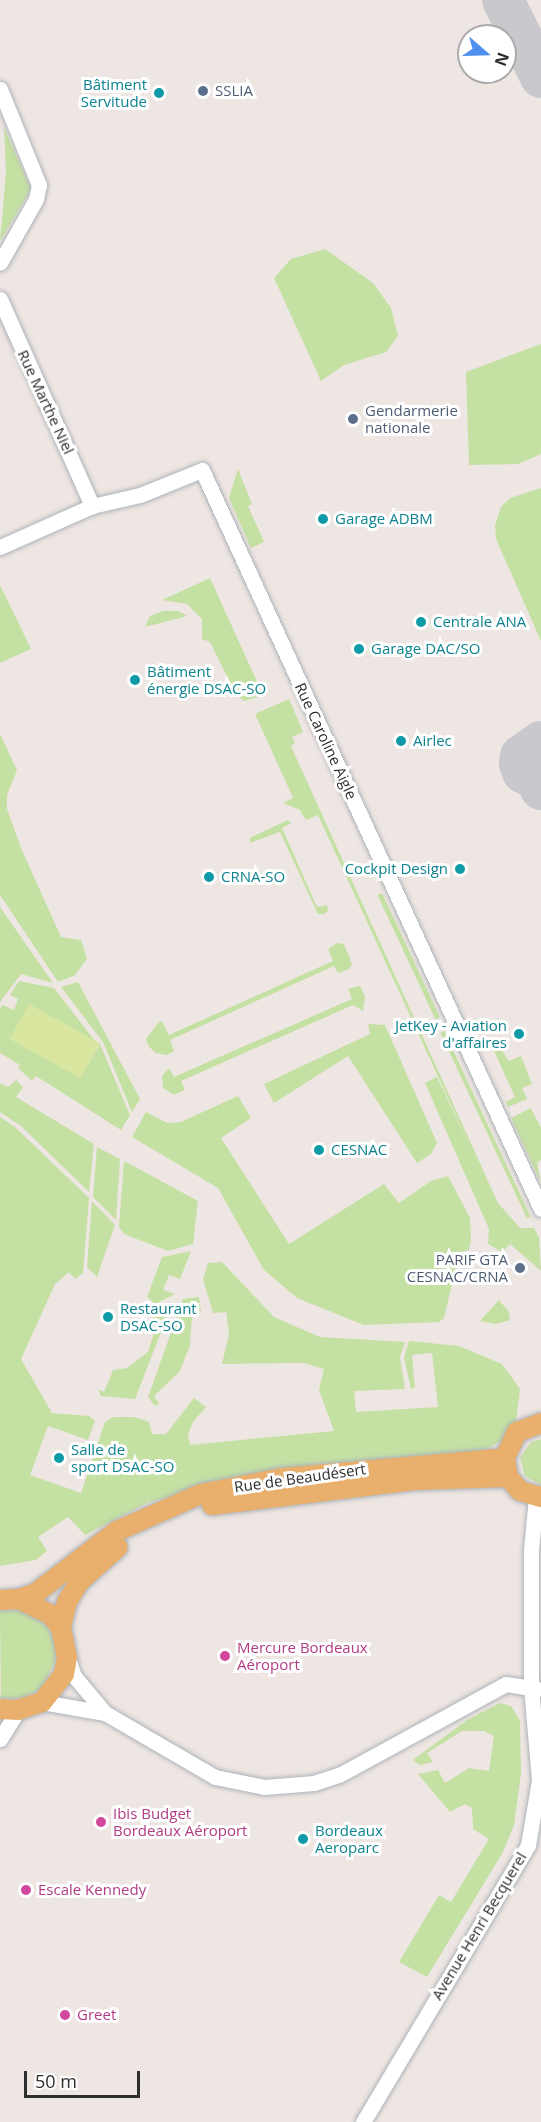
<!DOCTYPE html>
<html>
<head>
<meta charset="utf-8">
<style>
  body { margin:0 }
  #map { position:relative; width:541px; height:2122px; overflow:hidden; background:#eee6e2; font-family:"Open Sans",sans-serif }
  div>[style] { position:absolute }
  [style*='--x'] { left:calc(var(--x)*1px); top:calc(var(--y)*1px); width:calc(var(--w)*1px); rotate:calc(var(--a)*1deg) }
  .green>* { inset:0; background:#c5e0a3; transform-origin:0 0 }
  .pitch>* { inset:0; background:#d8e6a0; transform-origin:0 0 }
  .taxiway>* { height:42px; margin:-21px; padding:0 21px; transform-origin:21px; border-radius:21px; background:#c9c8cc }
  .roads { filter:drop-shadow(0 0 2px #aeb3b9) drop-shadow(0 0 2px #aeb3b9) }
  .minor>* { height:15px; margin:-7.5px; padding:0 7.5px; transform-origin:7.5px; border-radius:7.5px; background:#fff }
  .major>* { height:20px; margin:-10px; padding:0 10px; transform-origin:10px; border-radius:10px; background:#e8af6d }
  .dots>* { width:16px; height:16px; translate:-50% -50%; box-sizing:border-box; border:3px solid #fff; border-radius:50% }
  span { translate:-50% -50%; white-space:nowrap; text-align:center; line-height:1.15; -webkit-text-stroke:6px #fff; paint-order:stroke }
  .culture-label { font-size:15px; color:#0d838f }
  .right { translate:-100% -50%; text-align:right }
  .left { translate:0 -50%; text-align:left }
  .service-label { font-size:15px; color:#4e5e75 }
  .street-label { font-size:15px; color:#2e2e2e }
  .hotel-label { font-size:15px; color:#b23c85 }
  .north { position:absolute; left:457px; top:24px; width:60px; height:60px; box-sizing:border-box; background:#fff; border:2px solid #ababab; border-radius:50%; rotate:110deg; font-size:16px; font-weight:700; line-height:24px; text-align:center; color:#2e2e2e }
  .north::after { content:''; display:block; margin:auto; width:21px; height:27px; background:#4f90ee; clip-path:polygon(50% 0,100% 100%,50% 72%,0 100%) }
  .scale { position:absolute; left:24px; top:2071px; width:116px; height:27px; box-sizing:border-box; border:3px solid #2e2e2e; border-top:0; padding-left:8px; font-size:18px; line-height:21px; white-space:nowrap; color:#2e2e2e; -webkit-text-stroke:4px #fff; paint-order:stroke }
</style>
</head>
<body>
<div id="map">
  <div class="green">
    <i style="clip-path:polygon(4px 127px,31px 189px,0 241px,6px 173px)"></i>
    <i style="clip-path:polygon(325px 249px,373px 283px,391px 308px,398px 336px,386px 352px,344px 365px,321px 381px,274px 278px,291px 259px)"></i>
    <i style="clip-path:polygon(541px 344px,541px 454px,518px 464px,469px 465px,466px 372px)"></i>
    <i style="clip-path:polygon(238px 469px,252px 504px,248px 506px,264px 542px,251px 548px,229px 498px)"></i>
    <i style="clip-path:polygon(541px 488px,541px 641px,496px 539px,495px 525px,501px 507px,510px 498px)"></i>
    <i style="clip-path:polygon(210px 578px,263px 695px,245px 701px,237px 696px,210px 642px,202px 639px,202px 619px,187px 604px,162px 600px)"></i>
    <i style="clip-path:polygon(0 585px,31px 649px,0 663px)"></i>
    <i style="clip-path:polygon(163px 611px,178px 611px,187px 616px,145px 627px,150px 616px)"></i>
    <i style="clip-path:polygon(289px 699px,303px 732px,292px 737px,295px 743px,291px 746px,498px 1203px,520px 1228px,534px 1228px,539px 1238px,541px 1271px,510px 1244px,502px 1252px,488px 1244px,489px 1229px,425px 1083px,437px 1077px,475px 1157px,318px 815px,306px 820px,300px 810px,283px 803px,293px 798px,255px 714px)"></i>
    <i style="clip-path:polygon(0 734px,17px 770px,7px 795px,7px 809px,21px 848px,61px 937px,81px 940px,87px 959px,75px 975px,58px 982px,0 895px)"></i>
    <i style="clip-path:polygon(288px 820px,291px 823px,282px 828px,317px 907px,327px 905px,328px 911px,324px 914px,318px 914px,280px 832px,250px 843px,250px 838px)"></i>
    <i style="left:382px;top:893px;width:137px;height:5px;rotate:65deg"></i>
    <i style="clip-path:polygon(0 907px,53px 983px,21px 974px,0 1002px)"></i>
    <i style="clip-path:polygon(337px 943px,344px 944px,352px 964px,349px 969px,338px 973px,334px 966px,170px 1040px,174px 1051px,167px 1055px,156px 1053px,149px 1047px,146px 1039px,158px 1023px,162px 1021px,169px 1035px,333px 961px,328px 949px)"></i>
    <i style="clip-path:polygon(19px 981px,54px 988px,95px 1041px,30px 1005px,80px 1078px,100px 1044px,130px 1115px,121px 1130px,36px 1076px,32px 1081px,18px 1068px,20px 1065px,0 1053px,0 1008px,3px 1005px,14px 1010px,18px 999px,10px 995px)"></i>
    <i style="clip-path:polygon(78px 982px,140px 1099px,132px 1112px,103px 1042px,61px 987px)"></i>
    <i style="clip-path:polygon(360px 986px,365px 997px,363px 1011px,353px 1005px,181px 1081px,185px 1090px,174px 1095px,163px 1088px,162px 1076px,169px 1068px,174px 1077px,352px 999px,348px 989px)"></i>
    <i style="clip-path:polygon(368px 1024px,385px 1025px,437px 1143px,431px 1154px,417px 1163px,348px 1056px,274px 1103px,264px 1084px,370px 1034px)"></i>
    <i style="left:444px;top:1031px;width:205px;height:4px;rotate:65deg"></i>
    <i style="clip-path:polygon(493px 1037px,509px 1061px,521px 1056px,532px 1084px,522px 1088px,527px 1099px,508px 1107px,506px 1102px,515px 1097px,489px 1040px)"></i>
    <i style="clip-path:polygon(16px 1080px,23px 1087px,16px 1097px,94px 1144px,89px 1192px,21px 1126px,0 1112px,0 1083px,8px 1087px)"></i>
    <i style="clip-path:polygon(238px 1096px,251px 1118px,221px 1138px,289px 1244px,384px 1184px,399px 1203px,431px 1181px,448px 1176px,470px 1218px,471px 1240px,469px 1250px,461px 1252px,457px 1262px,444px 1318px,439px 1322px,364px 1325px,297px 1298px,264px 1270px,218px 1188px,132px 1137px,146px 1112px,167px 1123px,181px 1122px)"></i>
    <i style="clip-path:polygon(531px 1108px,541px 1128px,541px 1160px,537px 1163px,541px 1183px,511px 1118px)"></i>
    <i style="clip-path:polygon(0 1117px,15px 1127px,89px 1198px,83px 1273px,75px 1279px,69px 1272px,55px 1284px,21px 1359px,52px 1413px,89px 1416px,95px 1421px,88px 1440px,48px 1426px,30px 1475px,81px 1493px,105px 1422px,113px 1417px,134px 1417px,149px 1422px,152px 1434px,166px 1434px,194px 1398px,206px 1407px,193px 1422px,188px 1434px,190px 1445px,334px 1431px,319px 1390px,324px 1369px,304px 1363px,222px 1364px,229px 1334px,226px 1312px,213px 1313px,203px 1279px,208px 1263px,222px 1262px,274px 1317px,320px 1337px,405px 1342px,400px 1357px,405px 1389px,354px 1391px,356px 1412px,438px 1407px,432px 1353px,412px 1355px,415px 1388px,411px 1389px,404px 1358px,409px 1341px,459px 1346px,502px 1364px,520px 1389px,516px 1422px,508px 1438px,484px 1450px,239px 1476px,147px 1503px,85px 1535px,68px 1517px,38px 1537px,47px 1551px,36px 1560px,0 1566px)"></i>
    <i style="clip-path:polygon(97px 1147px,120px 1159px,116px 1220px,93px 1197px)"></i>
    <i style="clip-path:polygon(124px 1161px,198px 1201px,193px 1244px,168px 1251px,124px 1234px,119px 1227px)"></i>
    <i style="clip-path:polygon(92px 1201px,115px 1225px,97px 1277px,87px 1267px)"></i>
    <i style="clip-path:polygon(191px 1251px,180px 1279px,169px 1275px,163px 1290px,175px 1294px,155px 1304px,147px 1297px,162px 1257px)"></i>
    <i style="clip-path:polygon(199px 1297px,201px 1313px,192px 1315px,190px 1345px,180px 1371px,154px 1396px,159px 1404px,155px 1406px,148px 1397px,183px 1299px)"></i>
    <i style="clip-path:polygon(499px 1300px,509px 1312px,510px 1320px,496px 1324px,480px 1321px)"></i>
    <i style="clip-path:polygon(172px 1304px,135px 1399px,101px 1396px,98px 1389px,104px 1392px,113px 1370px,127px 1368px,148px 1352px,155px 1330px,152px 1312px)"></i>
    <i style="clip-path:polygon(541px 1439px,541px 1485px,525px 1476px,520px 1458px,531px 1442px)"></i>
    <i style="clip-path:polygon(19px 1610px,39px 1618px,47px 1626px,53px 1636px,57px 1658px,41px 1689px,22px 1698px,1px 1698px,0 1611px)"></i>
    <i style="clip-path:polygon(500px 1703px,511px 1706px,520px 1721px,521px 1774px,514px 1825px,503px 1852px,427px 1977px,399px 1962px,439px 1895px,451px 1902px,489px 1839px,473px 1829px,472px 1808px,465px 1804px,450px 1812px,418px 1774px,438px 1770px,445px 1783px,469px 1768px,489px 1771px,494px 1736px,484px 1731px,462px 1731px,427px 1753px,433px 1762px,420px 1765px,413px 1760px,467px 1720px)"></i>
  </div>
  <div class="pitch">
    <i style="left:29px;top:1004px;width:81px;height:40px;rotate:29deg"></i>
  </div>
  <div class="taxiway">
    <i style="--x:503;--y:0;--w:86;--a:63.7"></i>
    <i style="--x:541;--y:742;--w:24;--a:145"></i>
    <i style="--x:521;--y:756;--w:8;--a:97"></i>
    <i style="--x:520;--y:764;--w:9;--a:69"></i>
    <i style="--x:523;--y:772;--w:16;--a:30"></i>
    <i style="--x:537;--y:780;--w:10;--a:66"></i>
  </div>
  <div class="roads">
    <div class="minor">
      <i style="--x:0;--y:89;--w:104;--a:67.9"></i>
      <i style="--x:39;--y:185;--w:14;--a:102"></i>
      <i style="--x:36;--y:199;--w:73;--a:119.4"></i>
      <i style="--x:0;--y:299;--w:227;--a:66"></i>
      <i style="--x:0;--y:547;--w:101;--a:-24"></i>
      <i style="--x:92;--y:506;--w:49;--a:-12.9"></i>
      <i style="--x:140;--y:495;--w:67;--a:-22"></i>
      <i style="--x:202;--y:470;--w:813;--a:65.36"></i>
      <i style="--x:68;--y:1658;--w:19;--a:72"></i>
      <i style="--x:74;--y:1676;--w:48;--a:50"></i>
      <i style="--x:105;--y:1713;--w:127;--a:30.2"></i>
      <i style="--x:215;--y:1777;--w:50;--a:11.5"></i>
      <i style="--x:264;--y:1787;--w:50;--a:-4.6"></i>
      <i style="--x:314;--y:1783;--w:26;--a:-18"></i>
      <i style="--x:339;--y:1775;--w:190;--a:-28.6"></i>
      <i style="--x:506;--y:1684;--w:32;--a:9"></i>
      <i style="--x:42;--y:1702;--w:64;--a:9.9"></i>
      <i style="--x:0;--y:1739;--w:34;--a:-58"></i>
      <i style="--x:363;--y:2122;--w:322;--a:-59.2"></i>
      <i style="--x:528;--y:1845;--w:66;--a:-80.4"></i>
      <i style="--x:539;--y:1780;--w:94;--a:-94.9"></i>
      <i style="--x:531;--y:1686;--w:136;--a:-90"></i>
      <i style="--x:531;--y:1550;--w:53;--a:-84.6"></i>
    </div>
    <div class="major">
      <i style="--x:541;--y:1423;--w:26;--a:159"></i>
      <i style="--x:517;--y:1432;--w:29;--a:115"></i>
      <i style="--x:505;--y:1458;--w:19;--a:81"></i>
      <i style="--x:508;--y:1477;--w:18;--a:49"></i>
      <i style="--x:520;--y:1491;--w:22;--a:16"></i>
      <i style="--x:212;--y:1505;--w:206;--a:-7"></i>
      <i style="--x:416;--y:1480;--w:92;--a:-1.9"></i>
      <i style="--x:19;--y:1599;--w:18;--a:-19"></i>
      <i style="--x:36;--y:1593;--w:102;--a:-37.4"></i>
      <i style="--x:117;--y:1531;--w:92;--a:-23.8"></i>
      <i style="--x:201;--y:1494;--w:83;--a:-11.2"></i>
      <i style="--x:282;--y:1478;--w:224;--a:-5.1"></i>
      <i style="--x:0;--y:1600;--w:19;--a:-3"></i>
      <i style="--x:19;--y:1599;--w:34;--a:26"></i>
      <i style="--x:50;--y:1614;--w:17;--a:50"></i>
      <i style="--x:61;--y:1627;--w:31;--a:79"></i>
      <i style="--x:67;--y:1657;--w:17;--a:100"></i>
      <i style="--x:64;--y:1674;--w:36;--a:128"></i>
      <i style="--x:42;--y:1702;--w:25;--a:162"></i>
      <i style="--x:18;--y:1710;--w:18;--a:-177"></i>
      <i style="--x:61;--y:1627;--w:26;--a:-77"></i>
      <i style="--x:67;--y:1602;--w:23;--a:-59"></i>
      <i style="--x:79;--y:1582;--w:52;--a:-41.9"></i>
    </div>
  </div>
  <div class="dots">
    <i style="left:203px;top:91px;background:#5c6f8a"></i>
    <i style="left:159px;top:93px;background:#0f9aa8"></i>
    <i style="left:353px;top:419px;background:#5c6f8a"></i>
    <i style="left:323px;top:519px;background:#0f9aa8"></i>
    <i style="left:421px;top:622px;background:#0f9aa8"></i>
    <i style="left:359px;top:649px;background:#0f9aa8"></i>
    <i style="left:135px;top:680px;background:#0f9aa8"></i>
    <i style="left:401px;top:741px;background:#0f9aa8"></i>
    <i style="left:460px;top:869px;background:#0f9aa8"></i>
    <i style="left:209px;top:877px;background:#0f9aa8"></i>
    <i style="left:519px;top:1034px;background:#0f9aa8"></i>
    <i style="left:319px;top:1150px;background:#0f9aa8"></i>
    <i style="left:520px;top:1268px;background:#5c6f8a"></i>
    <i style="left:108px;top:1317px;background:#0f9aa8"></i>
    <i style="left:59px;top:1458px;background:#0f9aa8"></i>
    <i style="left:225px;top:1656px;background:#d1479c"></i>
    <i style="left:101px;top:1822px;background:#d1479c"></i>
    <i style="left:303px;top:1839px;background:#0f9aa8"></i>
    <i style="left:26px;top:1890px;background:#d1479c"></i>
    <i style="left:65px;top:2015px;background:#d1479c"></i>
  </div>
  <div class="culture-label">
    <span class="right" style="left:147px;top:93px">Bâtiment<br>Servitude</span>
    <span class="left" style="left:335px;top:519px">Garage ADBM</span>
    <span class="left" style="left:433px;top:622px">Centrale ANA</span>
    <span class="left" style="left:371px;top:649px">Garage DAC/SO</span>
    <span class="left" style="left:147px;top:680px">Bâtiment<br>énergie DSAC-SO</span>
    <span class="left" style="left:413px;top:741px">Airlec</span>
    <span class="right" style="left:448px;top:869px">Cockpit Design</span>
    <span class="left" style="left:221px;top:877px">CRNA-SO</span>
    <span class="right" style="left:507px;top:1034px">JetKey - Aviation<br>d'affaires</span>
    <span class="left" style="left:331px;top:1150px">CESNAC</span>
    <span class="left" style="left:120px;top:1317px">Restaurant<br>DSAC-SO</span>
    <span class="left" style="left:71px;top:1458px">Salle de<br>sport DSAC-SO</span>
    <span class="left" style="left:315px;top:1839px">Bordeaux<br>Aeroparc</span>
  </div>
  <div class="service-label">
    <span class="left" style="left:215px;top:91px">SSLIA</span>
    <span class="left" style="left:365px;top:419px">Gendarmerie<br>nationale</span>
    <span class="right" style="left:508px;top:1268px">PARIF GTA<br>CESNAC/CRNA</span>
  </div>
  <div class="street-label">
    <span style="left:46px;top:402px;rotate:65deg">Rue Marthe Niel</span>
    <span style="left:326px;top:741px;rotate:65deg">Rue Caroline Aigle</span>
    <span style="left:300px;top:1478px;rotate:-8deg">Rue de Beaudésert</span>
    <span style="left:479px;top:1926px;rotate:-59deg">Avenue Henri Becquerel</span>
  </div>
  <div class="hotel-label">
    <span class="left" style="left:237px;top:1656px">Mercure Bordeaux<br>Aéroport</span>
    <span class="left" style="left:113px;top:1822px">Ibis Budget<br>Bordeaux Aéroport</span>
    <span class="left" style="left:38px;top:1890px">Escale Kennedy</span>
    <span class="left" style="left:77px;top:2015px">Greet</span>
  </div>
  <div class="north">N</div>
  <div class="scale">50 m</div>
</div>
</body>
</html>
